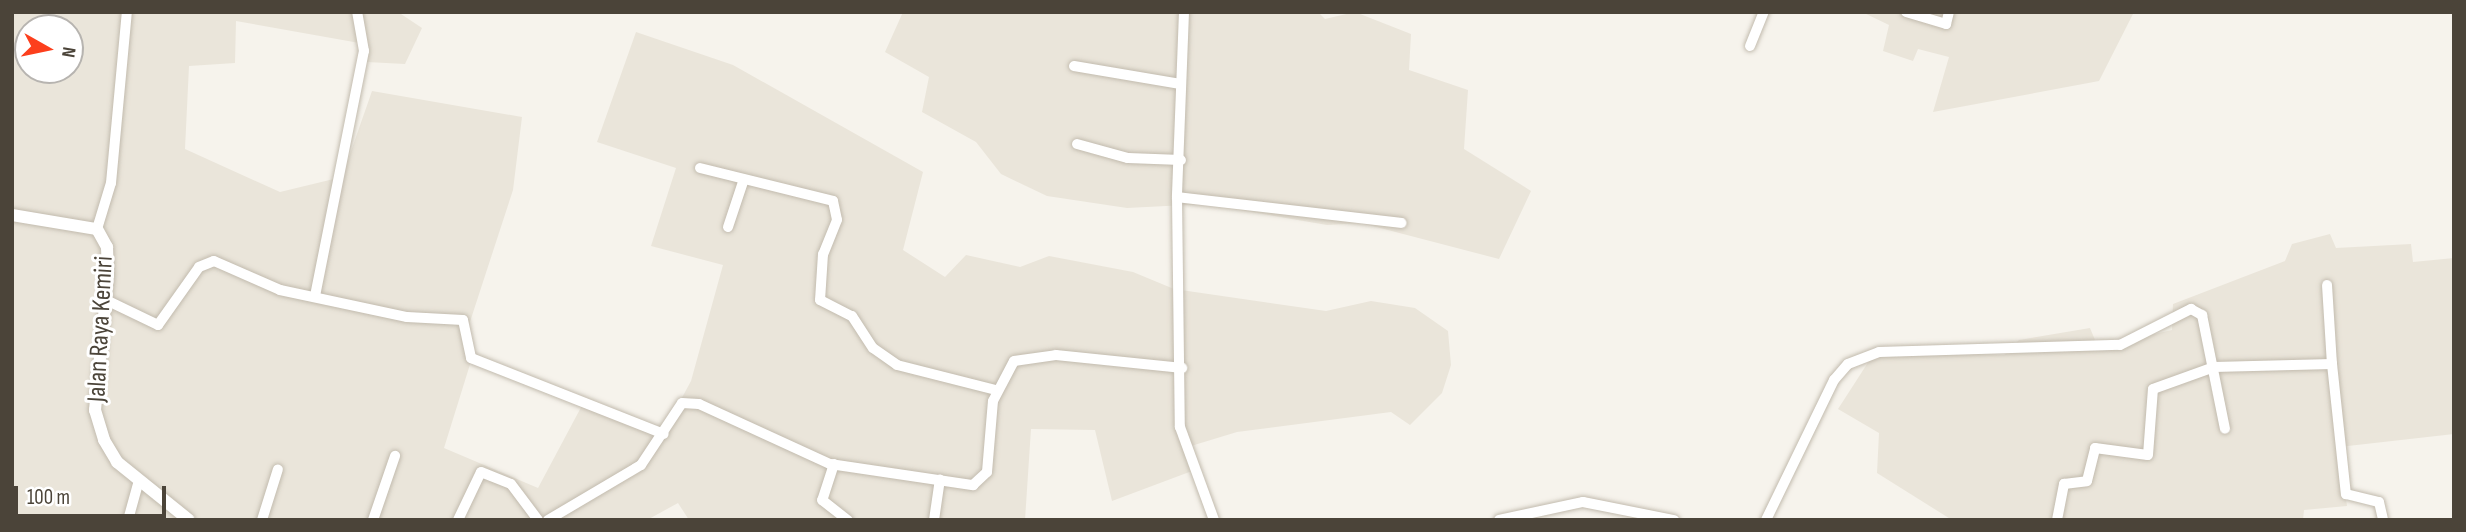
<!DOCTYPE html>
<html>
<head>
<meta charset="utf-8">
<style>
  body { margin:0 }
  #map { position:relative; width:2466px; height:532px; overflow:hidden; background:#f6f3ec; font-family:"Sofia Sans Condensed",sans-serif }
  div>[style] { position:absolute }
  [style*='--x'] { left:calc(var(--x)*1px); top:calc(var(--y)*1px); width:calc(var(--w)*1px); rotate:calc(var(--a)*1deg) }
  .residential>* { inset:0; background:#eae5da }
  .roads { filter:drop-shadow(0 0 2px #c2bbae) drop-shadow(0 0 2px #c2bbae) }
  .minor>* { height:10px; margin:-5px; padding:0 5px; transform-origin:5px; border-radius:5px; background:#fff }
  .tertiary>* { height:12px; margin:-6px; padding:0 6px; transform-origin:6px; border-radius:6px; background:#fff }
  span { translate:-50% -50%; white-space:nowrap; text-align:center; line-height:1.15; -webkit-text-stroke:6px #fff; paint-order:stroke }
  .street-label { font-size:26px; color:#4b4439 }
  .frame { position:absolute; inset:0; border:14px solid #4b4439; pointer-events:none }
  .north { position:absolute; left:14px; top:14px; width:70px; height:70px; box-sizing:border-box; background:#fff; border:2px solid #b7b4b0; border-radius:50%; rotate:99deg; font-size:19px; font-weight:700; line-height:28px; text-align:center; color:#4b4439 }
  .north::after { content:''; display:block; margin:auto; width:24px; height:32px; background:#fc3f1d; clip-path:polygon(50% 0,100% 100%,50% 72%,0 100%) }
  .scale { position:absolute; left:14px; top:486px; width:152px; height:32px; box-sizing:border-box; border:4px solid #4b4439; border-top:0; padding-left:9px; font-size:21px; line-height:24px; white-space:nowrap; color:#4b4439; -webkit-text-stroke:5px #fff; paint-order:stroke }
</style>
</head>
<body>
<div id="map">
  <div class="residential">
    <i style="clip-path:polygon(evenodd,12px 12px,398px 12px,422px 28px,405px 64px,367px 62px,365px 44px,236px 21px,235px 63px,189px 66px,185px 149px,280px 192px,342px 177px,372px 91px,522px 117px,513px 190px,467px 331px,472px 358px,444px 448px,538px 488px,586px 398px,665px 429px,691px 381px,723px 265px,651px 246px,676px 168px,597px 142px,636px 32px,733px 65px,923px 172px,903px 250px,945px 277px,966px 255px,1020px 267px,1049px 256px,1133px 272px,1174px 289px,1326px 311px,1371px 301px,1415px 308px,1448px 331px,1451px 365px,1442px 393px,1410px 425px,1391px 412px,1237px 432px,1191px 446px,1200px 468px,1112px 501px,1095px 430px,1031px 429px,1025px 520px,689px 520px,678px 503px,647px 520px,12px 520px,12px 12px,28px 28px,70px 28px,70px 70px,28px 70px,28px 28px)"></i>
    <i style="clip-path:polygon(903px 12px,1318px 12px,1325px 19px,1355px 12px,1411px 34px,1409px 70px,1468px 90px,1464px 149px,1531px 191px,1499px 259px,1361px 223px,1327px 225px,1205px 204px,1127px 208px,1047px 196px,1001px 174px,976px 142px,922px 112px,929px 77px,885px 52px)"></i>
    <i style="clip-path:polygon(1862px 12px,2134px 12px,2099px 81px,1933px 112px,1949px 57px,1918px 49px,1913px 61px,1883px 51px,1889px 25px)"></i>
    <i style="clip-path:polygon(2330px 234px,2336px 248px,2411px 244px,2413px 262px,2454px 258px,2454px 434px,2339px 447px,2347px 506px,2304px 510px,2303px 520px,1952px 520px,1877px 473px,1879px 433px,1838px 409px,1869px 361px,1887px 351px,2004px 355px,2019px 340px,2090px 328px,2098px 347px,2172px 330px,2173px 304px,2285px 261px,2292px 244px)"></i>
  </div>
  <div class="roads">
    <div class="minor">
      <i style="--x:1184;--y:12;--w:185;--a:92.2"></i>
      <i style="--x:1177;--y:197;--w:230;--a:89.3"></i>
      <i style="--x:1180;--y:427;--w:99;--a:69.9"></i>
      <i style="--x:1906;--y:12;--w:42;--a:16.7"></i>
      <i style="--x:1946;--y:24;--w:12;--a:-76"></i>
      <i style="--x:1750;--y:46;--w:37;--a:-68"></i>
      <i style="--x:1074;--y:66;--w:108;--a:9.6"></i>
      <i style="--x:1077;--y:144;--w:53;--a:15.4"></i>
      <i style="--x:1128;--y:158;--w:53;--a:2.2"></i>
      <i style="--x:700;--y:168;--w:137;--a:13.9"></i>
      <i style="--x:833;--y:201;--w:19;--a:78"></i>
      <i style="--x:837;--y:220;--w:37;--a:112"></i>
      <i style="--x:823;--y:254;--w:46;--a:93.7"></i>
      <i style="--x:820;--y:300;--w:36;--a:27"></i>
      <i style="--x:852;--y:316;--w:38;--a:57"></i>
      <i style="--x:873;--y:348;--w:29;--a:35"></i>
      <i style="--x:897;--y:365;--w:102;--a:14.2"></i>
      <i style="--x:1177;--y:197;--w:226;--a:6.6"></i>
      <i style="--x:728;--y:227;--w:47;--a:-71.6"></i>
      <i style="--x:97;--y:229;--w:48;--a:-73.1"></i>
      <i style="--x:111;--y:183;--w:172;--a:-84.7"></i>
      <i style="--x:2327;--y:285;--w:79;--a:86.4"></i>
      <i style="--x:315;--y:296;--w:250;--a:-78.7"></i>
      <i style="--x:364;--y:51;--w:40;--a:-100"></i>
      <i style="--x:104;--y:299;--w:60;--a:25.7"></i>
      <i style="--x:158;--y:325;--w:71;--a:-54.7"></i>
      <i style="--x:199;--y:267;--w:16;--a:-22"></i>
      <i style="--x:214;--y:261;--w:72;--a:23.7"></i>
      <i style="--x:280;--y:290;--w:130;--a:12"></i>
      <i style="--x:407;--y:317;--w:56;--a:3.1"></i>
      <i style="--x:463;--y:320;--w:39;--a:78"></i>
      <i style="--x:471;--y:358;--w:207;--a:21.5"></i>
      <i style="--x:834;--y:464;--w:38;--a:108"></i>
      <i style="--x:822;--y:500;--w:33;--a:38"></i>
      <i style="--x:128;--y:520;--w:41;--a:-74.6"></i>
      <i style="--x:262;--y:520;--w:53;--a:-72.6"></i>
      <i style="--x:373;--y:520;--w:68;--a:-71"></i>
      <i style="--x:458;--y:520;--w:53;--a:-64.4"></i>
      <i style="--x:481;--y:472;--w:32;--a:22"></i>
      <i style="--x:511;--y:484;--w:45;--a:53.1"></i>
      <i style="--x:548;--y:520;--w:108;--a:-30.6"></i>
      <i style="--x:641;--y:465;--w:74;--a:-56.5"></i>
      <i style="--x:682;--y:403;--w:17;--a:3"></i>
      <i style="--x:699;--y:404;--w:144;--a:24.6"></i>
      <i style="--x:830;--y:464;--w:145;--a:8.4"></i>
      <i style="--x:973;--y:485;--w:19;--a:-43"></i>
      <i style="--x:987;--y:472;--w:71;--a:-85.2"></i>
      <i style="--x:993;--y:401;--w:45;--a:-62.3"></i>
      <i style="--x:1014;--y:361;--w:42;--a:-8.1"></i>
      <i style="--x:1056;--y:355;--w:127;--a:5.9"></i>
      <i style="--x:934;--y:520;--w:41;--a:-81.7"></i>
      <i style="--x:1499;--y:520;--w:86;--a:-12.1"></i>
      <i style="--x:1583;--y:502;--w:93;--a:11.2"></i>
      <i style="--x:1766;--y:520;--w:156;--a:-64.1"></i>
      <i style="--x:1834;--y:380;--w:21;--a:-49"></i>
      <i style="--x:1848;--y:364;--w:33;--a:-21"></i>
      <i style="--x:1879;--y:352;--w:241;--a:-1.7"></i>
      <i style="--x:2120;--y:345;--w:80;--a:-26.9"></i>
      <i style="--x:2191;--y:309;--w:13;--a:29"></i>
      <i style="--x:2202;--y:315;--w:116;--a:78.6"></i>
      <i style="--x:2057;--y:520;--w:37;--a:-79"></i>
      <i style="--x:2064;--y:484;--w:23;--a:-7"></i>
      <i style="--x:2087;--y:481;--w:34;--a:-76"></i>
      <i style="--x:2095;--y:448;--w:53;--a:7.5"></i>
      <i style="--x:2148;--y:455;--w:66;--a:-85.7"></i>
      <i style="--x:2153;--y:389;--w:65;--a:-19.8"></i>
      <i style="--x:2214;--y:367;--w:118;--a:-1.5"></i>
      <i style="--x:2332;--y:364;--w:131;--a:83.9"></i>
      <i style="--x:2346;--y:494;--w:34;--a:14"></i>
      <i style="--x:2379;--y:502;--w:18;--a:77"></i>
    </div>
    <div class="tertiary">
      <i style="--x:12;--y:215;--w:86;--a:9.4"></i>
      <i style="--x:97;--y:229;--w:21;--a:61"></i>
      <i style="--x:107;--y:247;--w:28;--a:88"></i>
      <i style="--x:108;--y:275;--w:136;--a:95.5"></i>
      <i style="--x:95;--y:410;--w:31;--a:73"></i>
      <i style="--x:104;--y:440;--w:26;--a:59"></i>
      <i style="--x:117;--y:462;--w:92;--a:38.9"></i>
    </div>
  </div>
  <div class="street-label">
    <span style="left:101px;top:329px;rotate:-87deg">Jalan Raya Kemiri</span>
  </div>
  <div class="frame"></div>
  <div class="north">N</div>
  <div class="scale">100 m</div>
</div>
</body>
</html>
